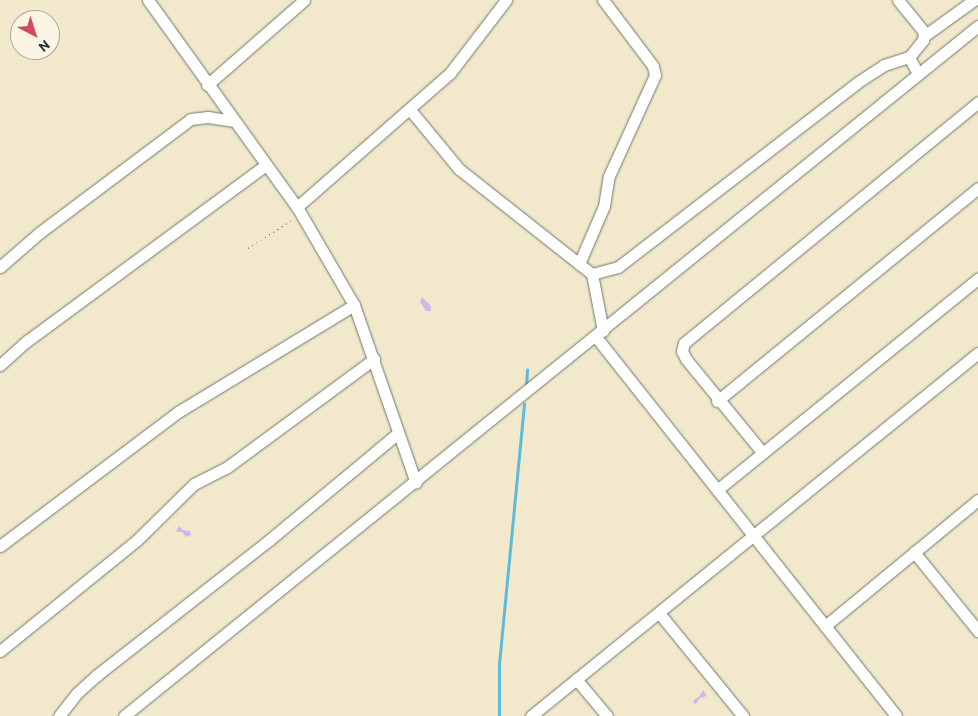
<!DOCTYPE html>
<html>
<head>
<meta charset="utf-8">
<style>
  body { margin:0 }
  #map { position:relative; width:978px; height:716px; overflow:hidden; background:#f2e8cc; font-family:Itim,sans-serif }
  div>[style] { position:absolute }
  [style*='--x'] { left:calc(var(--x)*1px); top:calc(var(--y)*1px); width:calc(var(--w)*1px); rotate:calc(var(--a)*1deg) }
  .stream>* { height:2.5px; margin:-1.25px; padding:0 1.25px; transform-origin:1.25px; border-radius:1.25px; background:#5cbbdb }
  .building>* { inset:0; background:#d4b5f0 }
  .path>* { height:1px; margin-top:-0.5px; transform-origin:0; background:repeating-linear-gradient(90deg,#697969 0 1px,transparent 0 5px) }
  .roads { filter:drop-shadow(0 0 1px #697969) drop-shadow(0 0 1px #697969) }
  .minor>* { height:11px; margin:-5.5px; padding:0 5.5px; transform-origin:5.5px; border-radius:5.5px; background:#fff }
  span { translate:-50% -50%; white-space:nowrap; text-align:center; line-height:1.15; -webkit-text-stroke:4.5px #fcf5e5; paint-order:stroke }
  .north { position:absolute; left:10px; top:10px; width:50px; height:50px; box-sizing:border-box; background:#fcf5e5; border:1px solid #a4ab9e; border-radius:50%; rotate:140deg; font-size:14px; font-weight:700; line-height:20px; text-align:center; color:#1f3d34 }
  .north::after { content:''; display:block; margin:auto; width:18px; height:22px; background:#d1495b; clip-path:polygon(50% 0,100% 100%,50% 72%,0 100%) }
</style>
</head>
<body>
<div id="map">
  <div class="stream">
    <i style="--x:526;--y:386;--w:16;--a:-86"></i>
    <i style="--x:499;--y:716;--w:52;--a:-90"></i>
    <i style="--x:499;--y:664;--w:261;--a:-84.5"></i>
  </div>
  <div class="building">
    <i style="clip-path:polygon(422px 297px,431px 306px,431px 311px,426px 311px,420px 302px)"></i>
    <i style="clip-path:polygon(179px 526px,183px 530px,190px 531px,191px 535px,186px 537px,182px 532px,176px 532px)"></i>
    <i style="clip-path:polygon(703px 690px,707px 696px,700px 698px,695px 705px,693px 700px,699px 697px)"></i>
  </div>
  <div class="path">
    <i style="--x:248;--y:248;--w:52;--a:-32.5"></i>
  </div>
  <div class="roads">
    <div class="minor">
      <i style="--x:148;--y:0;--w:255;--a:54.3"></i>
      <i style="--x:297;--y:207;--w:113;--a:59.8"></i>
      <i style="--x:354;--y:305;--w:188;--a:70.8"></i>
      <i style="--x:898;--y:0;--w:41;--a:50.9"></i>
      <i style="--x:924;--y:32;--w:8;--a:97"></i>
      <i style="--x:923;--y:40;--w:22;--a:129"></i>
      <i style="--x:909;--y:57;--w:19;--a:62"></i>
      <i style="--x:924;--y:36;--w:62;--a:-35.8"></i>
      <i style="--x:207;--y:85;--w:129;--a:-41.2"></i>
      <i style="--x:411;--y:111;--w:75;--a:50.4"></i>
      <i style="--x:459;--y:169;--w:169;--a:38.3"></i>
      <i style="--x:592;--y:274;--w:58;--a:79.1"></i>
      <i style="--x:297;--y:207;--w:203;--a:-41.2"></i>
      <i style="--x:450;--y:73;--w:92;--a:-52.5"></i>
      <i style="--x:579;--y:264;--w:63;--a:-66.7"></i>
      <i style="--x:604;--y:206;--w:30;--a:-81"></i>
      <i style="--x:609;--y:176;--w:111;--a:-65.5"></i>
      <i style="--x:655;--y:75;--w:9;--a:-103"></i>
      <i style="--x:653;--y:66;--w:83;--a:-127.1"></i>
      <i style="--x:0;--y:267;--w:52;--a:-41.1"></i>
      <i style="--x:39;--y:233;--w:190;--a:-36.9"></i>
      <i style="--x:191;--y:119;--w:17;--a:-7"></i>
      <i style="--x:208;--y:117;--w:25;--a:9"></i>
      <i style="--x:592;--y:274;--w:27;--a:-15"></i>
      <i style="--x:618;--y:267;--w:303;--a:-37.6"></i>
      <i style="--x:858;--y:82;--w:31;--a:-33"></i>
      <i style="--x:884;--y:65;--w:26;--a:-18"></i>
      <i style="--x:596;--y:337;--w:483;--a:51.6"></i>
      <i style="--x:0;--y:365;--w:36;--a:-42"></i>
      <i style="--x:27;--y:341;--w:297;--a:-36.4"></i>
      <i style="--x:717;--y:401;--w:337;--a:-39.2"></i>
      <i style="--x:762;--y:452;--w:120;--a:-129.3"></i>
      <i style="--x:686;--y:359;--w:9;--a:-117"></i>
      <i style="--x:682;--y:351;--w:8;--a:-76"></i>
      <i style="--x:684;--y:343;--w:380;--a:-39.3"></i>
      <i style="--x:717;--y:490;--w:336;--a:-39"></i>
      <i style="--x:0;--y:546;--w:223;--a:-37"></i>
      <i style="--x:178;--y:412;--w:206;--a:-31.3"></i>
      <i style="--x:914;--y:552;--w:102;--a:51"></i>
      <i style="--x:659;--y:613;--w:133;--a:50.8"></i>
      <i style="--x:825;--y:626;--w:198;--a:-39.5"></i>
      <i style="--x:0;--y:651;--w:176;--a:-39"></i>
      <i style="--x:137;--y:540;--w:80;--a:-44.5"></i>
      <i style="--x:194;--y:484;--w:36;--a:-27"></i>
      <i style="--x:226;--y:468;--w:184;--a:-36.4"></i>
      <i style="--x:576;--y:679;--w:48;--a:50"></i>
      <i style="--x:59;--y:716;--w:29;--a:-52"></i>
      <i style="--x:77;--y:693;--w:27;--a:-42"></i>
      <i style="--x:97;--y:675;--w:217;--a:-38.1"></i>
      <i style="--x:268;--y:541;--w:169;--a:-39.7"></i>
      <i style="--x:124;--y:716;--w:1098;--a:-38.94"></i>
      <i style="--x:531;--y:716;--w:576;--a:-39.08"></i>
    </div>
  </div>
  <div class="north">N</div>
</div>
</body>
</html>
